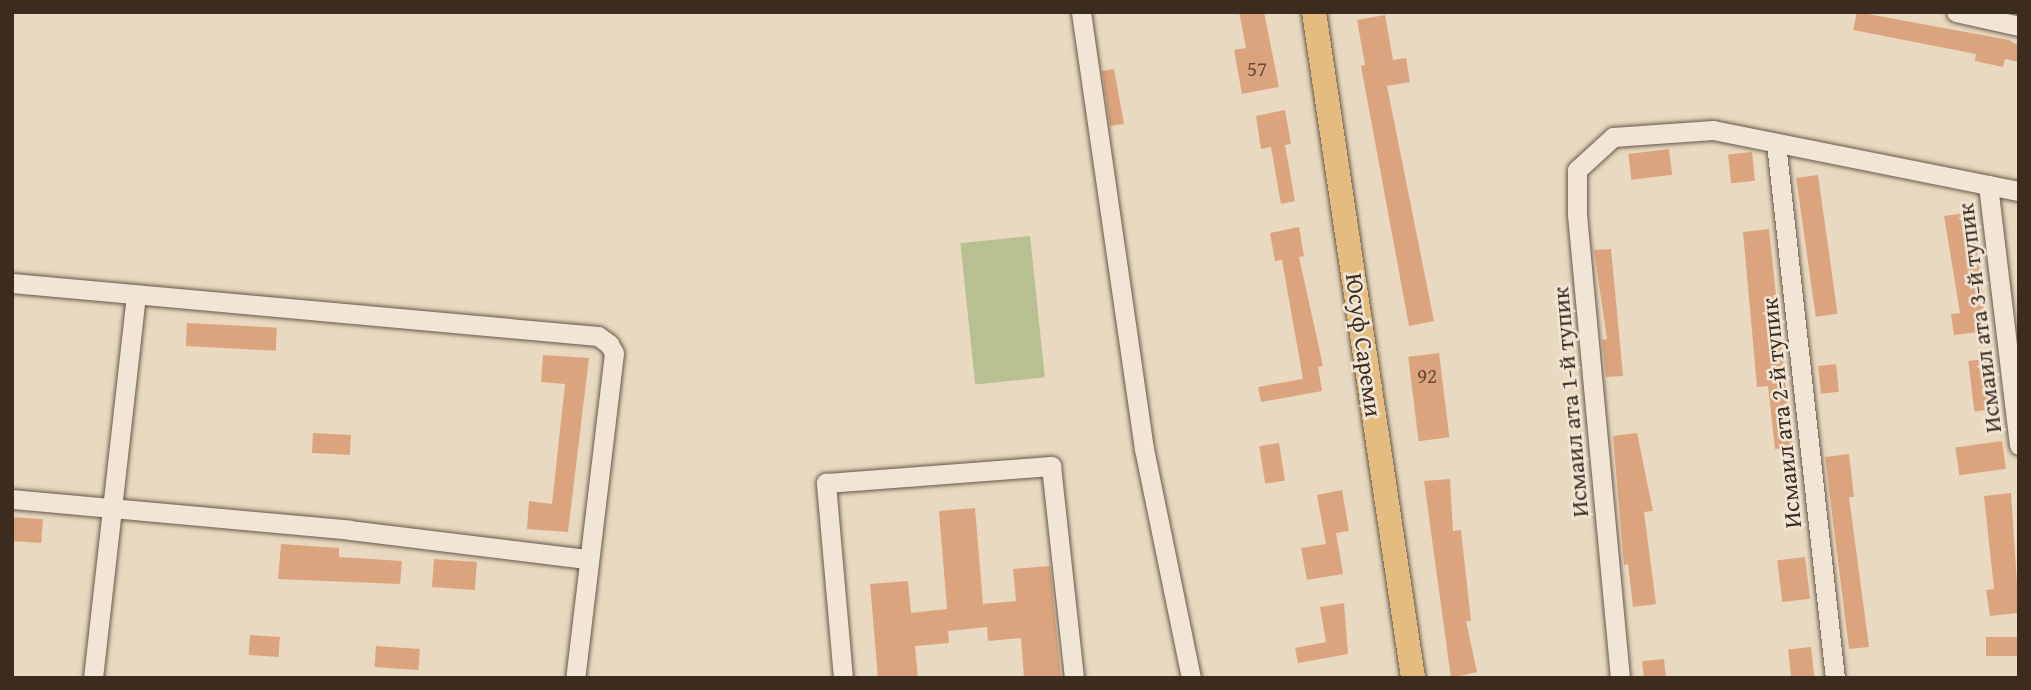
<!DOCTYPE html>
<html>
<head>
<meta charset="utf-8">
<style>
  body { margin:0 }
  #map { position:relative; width:2031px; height:690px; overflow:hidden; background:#e9d9c0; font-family:"Gentium Book Plus",serif }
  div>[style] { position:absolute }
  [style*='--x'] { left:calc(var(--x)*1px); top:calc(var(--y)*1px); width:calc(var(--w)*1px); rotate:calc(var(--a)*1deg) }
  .green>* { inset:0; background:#b8bf91; transform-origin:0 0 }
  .building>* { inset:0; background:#dca47e; transform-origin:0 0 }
  .roads { filter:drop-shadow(0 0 2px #675748) drop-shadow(0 0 2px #675748) }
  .minor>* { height:19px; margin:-9.5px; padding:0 9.5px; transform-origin:9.5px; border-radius:9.5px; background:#f1e6d6 }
  .major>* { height:24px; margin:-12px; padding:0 12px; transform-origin:12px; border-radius:12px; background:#e4bc80 }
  span { translate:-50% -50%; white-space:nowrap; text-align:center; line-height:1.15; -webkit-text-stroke:5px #f1e6d6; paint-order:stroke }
  .number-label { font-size:21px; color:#644a38 }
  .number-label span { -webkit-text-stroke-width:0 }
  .street-label { font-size:24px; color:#3c2c20 }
  .frame { position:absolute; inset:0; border:14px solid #3c2c20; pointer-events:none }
</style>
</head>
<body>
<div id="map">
  <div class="green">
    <i style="left:1030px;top:236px;width:142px;height:70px;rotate:84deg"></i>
  </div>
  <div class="building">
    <i style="clip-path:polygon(1239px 12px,1264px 12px,1279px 87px,1242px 94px,1234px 50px,1246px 48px)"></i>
    <i style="clip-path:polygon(1857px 12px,2009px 40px,2019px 46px,2019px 62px,2005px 59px,2003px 67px,1975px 61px,1976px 54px,1853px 30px)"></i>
    <i style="clip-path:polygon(1385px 15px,1393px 60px,1406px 58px,1410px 82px,1387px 86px,1434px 321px,1409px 326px,1361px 66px,1365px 65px,1357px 20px)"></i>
    <i style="clip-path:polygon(1114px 69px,1124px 124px,1110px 126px,1102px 71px)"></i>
    <i style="clip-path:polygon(1285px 110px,1291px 144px,1285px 145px,1295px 201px,1281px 204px,1271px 147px,1261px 149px,1256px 116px)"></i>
    <i style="left:1669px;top:149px;width:26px;height:41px;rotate:83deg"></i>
    <i style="left:1752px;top:152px;width:29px;height:24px;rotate:84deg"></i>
    <i style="left:1818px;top:175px;width:140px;height:22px;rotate:82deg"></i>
    <i style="clip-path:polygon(1973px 212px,1987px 331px,1954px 335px,1951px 314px,1960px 313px,1944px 216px)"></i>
    <i style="clip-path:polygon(1299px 227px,1304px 256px,1299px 257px,1323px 366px,1318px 367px,1322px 391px,1261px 402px,1258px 387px,1303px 379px,1282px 260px,1275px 261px,1270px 233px)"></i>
    <i style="clip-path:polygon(1769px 229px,1792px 447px,1775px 449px,1768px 386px,1757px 387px,1743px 232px)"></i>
    <i style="clip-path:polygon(1611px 249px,1623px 376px,1606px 377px,1602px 340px,1607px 339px,1594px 250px)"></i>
    <i style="left:187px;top:323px;width:90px;height:23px;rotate:3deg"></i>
    <i style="left:1439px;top:353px;width:85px;height:31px;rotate:83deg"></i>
    <i style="clip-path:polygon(543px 355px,589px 358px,568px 532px,527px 529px,529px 501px,552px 504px,565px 384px,541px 382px)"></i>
    <i style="left:1992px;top:358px;width:51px;height:24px;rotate:83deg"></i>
    <i style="left:1836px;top:364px;width:28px;height:18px;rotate:84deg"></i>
    <i style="left:313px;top:433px;width:38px;height:20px;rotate:3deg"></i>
    <i style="clip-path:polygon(1637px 433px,1653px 511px,1644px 512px,1656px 604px,1633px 607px,1628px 564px,1624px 565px,1613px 436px)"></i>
    <i style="left:2002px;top:441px;width:28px;height:47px;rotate:82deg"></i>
    <i style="left:1279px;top:443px;width:38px;height:20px;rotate:81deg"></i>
    <i style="clip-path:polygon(1849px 454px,1854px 497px,1849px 497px,1869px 647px,1849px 649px,1825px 457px)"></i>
    <i style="clip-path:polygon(1450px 479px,1453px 531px,1461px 530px,1471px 621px,1466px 621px,1477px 672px,1451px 678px,1424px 481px)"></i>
    <i style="clip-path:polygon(1342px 490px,1349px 531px,1336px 533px,1343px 574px,1307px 580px,1301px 548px,1326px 544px,1317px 495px)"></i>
    <i style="clip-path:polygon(2011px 493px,2019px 613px,1990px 616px,1986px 590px,1994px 589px,1984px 496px)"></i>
    <i style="clip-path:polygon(975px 508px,983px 604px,1016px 601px,1013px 569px,1050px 566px,1061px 678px,1024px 678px,1021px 638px,988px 641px,987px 627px,948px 631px,949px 643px,915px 646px,918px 678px,878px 678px,870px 584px,908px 581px,911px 613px,947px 609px,939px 511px)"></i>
    <i style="left:12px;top:517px;width:31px;height:24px;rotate:4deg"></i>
    <i style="clip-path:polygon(281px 544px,339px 548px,339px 557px,402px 561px,400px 584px,278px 579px)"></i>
    <i style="left:1805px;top:557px;width:42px;height:28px;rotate:83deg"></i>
    <i style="left:434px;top:559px;width:43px;height:28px;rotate:4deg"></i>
    <i style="clip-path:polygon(1344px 603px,1348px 654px,1298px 663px,1295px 648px,1326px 642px,1320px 607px)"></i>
    <i style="left:250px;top:635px;width:30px;height:20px;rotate:4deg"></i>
    <i style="left:2019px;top:637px;width:19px;height:33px;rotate:90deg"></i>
    <i style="left:376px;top:646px;width:44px;height:21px;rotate:4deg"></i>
    <i style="left:1811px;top:647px;width:31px;height:23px;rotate:84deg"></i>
    <i style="left:1664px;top:659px;width:19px;height:22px;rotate:84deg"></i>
  </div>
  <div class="roads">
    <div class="minor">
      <i style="--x:1081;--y:12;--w:442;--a:81.8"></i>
      <i style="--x:1144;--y:449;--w:234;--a:78.4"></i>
      <i style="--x:1956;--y:12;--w:65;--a:12.5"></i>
      <i style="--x:1776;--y:143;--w:538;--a:83.71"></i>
      <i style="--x:1988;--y:185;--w:262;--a:83.2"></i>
      <i style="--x:12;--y:283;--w:588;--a:5.17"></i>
      <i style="--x:598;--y:336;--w:14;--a:36"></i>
      <i style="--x:609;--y:344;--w:10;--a:61"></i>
      <i style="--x:614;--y:353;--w:327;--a:96.8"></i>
      <i style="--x:12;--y:499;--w:339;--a:5.2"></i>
      <i style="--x:350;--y:530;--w:239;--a:7"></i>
      <i style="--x:93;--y:678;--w:385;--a:-83.6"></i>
      <i style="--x:843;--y:678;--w:196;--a:-95"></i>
      <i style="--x:826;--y:483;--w:226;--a:-4.3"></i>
      <i style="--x:1051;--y:466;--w:213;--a:83.8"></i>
      <i style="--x:1620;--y:678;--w:466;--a:-95.3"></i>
      <i style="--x:1577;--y:214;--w:44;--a:-90"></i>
      <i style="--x:1577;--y:170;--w:49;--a:-42.5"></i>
      <i style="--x:1613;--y:137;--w:100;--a:-4"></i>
      <i style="--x:1713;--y:130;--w:312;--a:11.3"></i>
    </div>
    <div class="major">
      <i style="--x:1314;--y:12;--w:673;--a:81.54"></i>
    </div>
  </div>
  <div class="number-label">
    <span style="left:1257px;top:69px">57</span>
    <span style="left:1427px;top:376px">92</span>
  </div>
  <div class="street-label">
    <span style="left:1979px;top:318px;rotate:-97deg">Исмаил ата 3-й тупик</span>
    <span style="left:1364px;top:345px;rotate:82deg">Юсуф Сареми</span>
    <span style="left:1570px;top:402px;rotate:-95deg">Исмаил ата 1-й тупик</span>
    <span style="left:1781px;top:413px;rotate:-96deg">Исмаил ата 2-й тупик</span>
  </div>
  <div class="frame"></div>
</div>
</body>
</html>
